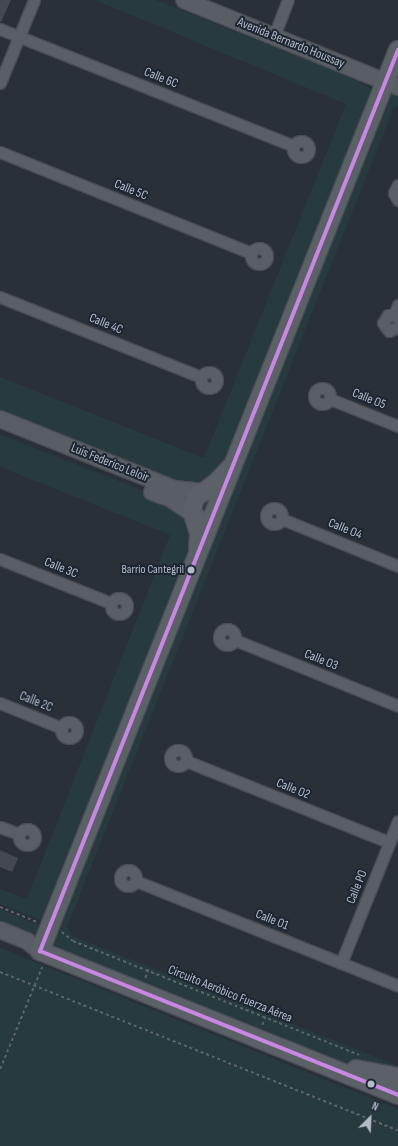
<!DOCTYPE html>
<meta charset="utf-8">
<style>
body{margin:0}
#map{position:relative;width:398px;height:1146px;overflow:hidden;background:#2a3038;font-family:"Sofia Sans Condensed",sans-serif}
div>[style]{position:absolute}
[style*='--x']{left:calc(var(--x)*1px);top:calc(var(--y)*1px);width:calc(var(--w)*1px);rotate:calc(var(--a)*1deg)}
.green>*{inset:0;background:#273a3e}
.building>*{inset:0;background:#444950}
.path>*{height:1.5px;margin-top:-0.75px;transform-origin:0;background:repeating-linear-gradient(90deg,#5d636a 0 3px,transparent 0 6px)}
.roads{filter:drop-shadow(1px 0 #484c53) drop-shadow(-1px 0 #484c53) drop-shadow(0 1px #484c53) drop-shadow(0 -1px #484c53)}
.street>*{height:11px;margin:-5.5px;padding:0 5.5px;transform-origin:5.5px;border-radius:5.5px;background:#5a5e66}
.street>.ring{margin:-5.5px;padding:0;box-sizing:content-box;background:none;border:11px solid #5a5e66;border-radius:50%}
.secondary>*{height:16px;margin:-8px;padding:0 8px;transform-origin:8px;border-radius:8px;background:#595d64}
.primary>*{height:18px;margin:-9px;padding:0 9px;transform-origin:9px;border-radius:9px;background:#5c6168}
.bus-1>*{height:4px;margin:-2px;padding:0 2px;transform-origin:2px;border-radius:2px;background:#c787e3}
.dots>*{width:11px;height:11px;translate:-50% -50%;box-sizing:border-box;border:2px solid #1d2633;border-radius:50%}
span{translate:-50% -50%;white-space:nowrap;text-align:center;line-height:1.15;-webkit-text-stroke:4px #1d2633;paint-order:stroke}
.bus-label{font-size:12px;color:#b4bcc9}
.right{translate:-100% -50%;text-align:right}
.street-label{font-size:13px;color:#b4bcc9}
.north{position:absolute;left:350px;top:1098px;width:40px;height:40px;-webkit-text-stroke:3px #1d2633;paint-order:stroke;rotate:24deg;font-size:11px;font-weight:700;line-height:16px;text-align:center;color:#b4bcc9}
.north::after{content:'';display:block;margin:auto;width:14px;height:18px;background:#b4bcc9;clip-path:polygon(50% 0,100% 100%,50% 72%,0 100%)}
</style>
<div id="map">
<div class="green">
<i style="clip-path:polygon(95px 0,156px 0,355px 79px,372px 90px,373px 95px,243px 418px,224px 463px,206px 483px,184px 486px,0 415px,0 377px,204px 458px,346px 104px)"></i>
<i style="clip-path:polygon(385px 82px,398px 87px,398px 106px,394px 107px,67px 927px,72px 936px,398px 1066px,398px 1095px,40px 951px,197px 558px,195px 516px,216px 483px)"></i>
<i style="clip-path:polygon(0 434px,164px 499px,182px 514px,189px 530px,189px 552px,46px 922px,0 904px,0 889px,27px 899px,170px 535px,0 467px)"></i>
<i style="clip-path:polygon(0 909px,44px 927px,37px 936px,32px 936px,0 924px)"></i>
<i style="clip-path:polygon(0 948px,398px 1109px,398px 1146px,0 1146px)"></i>
</div>
<div class="building">
<i style="clip-path:polygon(0 0,11px 0,1px 22px,0 22px)"></i>
<i style="clip-path:polygon(0 850px,18px 858px,12px 872px,0 867px)"></i>
</div>
<div class="path">
<i style="--x:0;--y:907;--w:40;--a:22"></i>
<i style="--x:62;--y:932;--w:14;--a:39"></i>
<i style="--x:73;--y:941;--w:308;--a:21.7"></i>
<i style="--x:0;--y:972;--w:428;--a:21.7"></i>
<i style="--x:145;--y:978;--w:9;--a:-69"></i>
<i style="--x:262;--y:1025;--w:8;--a:-67"></i>
<i style="--x:0;--y:1069;--w:110;--a:-67.6"></i>
</div>
<div class="roads">
<div class="street">
<i style="--x:0;--y:29;--w:316;--a:21.7"></i>
<i style="--x:274;--y:36;--w:39;--a:-69"></i>
<i style="--x:0;--y:83;--w:90;--a:-67.7"></i>
<i class="ring" style="left:293px;top:141px;width:5px;height:5px"></i>
<i style="--x:0;--y:152;--w:271;--a:21.9"></i>
<i style="--x:398;--y:185;--w:9;--a:117"></i>
<i style="--x:394;--y:193;--w:8;--a:60"></i>
<i class="ring" style="left:251px;top:248px;width:5px;height:5px"></i>
<i style="--x:0;--y:297;--w:216;--a:21.7"></i>
<i style="--x:394;--y:315;--w:11;--a:-68"></i>
<i style="--x:398;--y:318;--w:5;--a:-143"></i>
<i style="--x:394;--y:315;--w:6;--a:180"></i>
<i style="--x:388;--y:315;--w:9;--a:122"></i>
<i style="--x:383;--y:323;--w:10;--a:53"></i>
<i style="--x:389;--y:331;--w:10;--a:-24"></i>
<i class="ring" style="left:201px;top:372px;width:5px;height:5px"></i>
<i class="ring" style="left:314px;top:388px;width:5px;height:5px"></i>
<i style="--x:330;--y:399;--w:73;--a:21.7"></i>
<i class="ring" style="left:266px;top:508px;width:5px;height:5px"></i>
<i style="--x:282;--y:519;--w:125;--a:22.1"></i>
<i style="--x:0;--y:559;--w:119;--a:21.6"></i>
<i class="ring" style="left:111px;top:598px;width:5px;height:5px"></i>
<i class="ring" style="left:219px;top:629px;width:5px;height:5px"></i>
<i style="--x:235;--y:640;--w:176;--a:22"></i>
<i style="--x:0;--y:703;--w:67;--a:22"></i>
<i class="ring" style="left:61px;top:722px;width:5px;height:5px"></i>
<i class="ring" style="left:170px;top:750px;width:5px;height:5px"></i>
<i style="--x:186;--y:761;--w:219;--a:21.8"></i>
<i style="--x:0;--y:827;--w:20;--a:20"></i>
<i class="ring" style="left:19px;top:829px;width:5px;height:5px"></i>
<i class="ring" style="left:120px;top:870px;width:5px;height:5px"></i>
<i style="--x:136;--y:881;--w:282;--a:21.8"></i>
<i style="--x:341;--y:963;--w:153;--a:-68.1"></i>
</div>
<div class="secondary">
<i style="--x:184;--y:0;--w:231;--a:22.1"></i>
<i style="--x:0;--y:419;--w:188;--a:21.8"></i>
<i style="--x:175;--y:489;--w:36;--a:6"></i>
<i style="--x:152;--y:492;--w:20;--a:20"></i>
<i style="--x:171;--y:499;--w:36;--a:34"></i>
<i style="--x:0;--y:930;--w:29;--a:22"></i>
<i style="--x:27;--y:941;--w:16;--a:38"></i>
</div>
<div class="primary">
<i style="--x:398;--y:50;--w:970;--a:111.67"></i>
<i style="--x:40;--y:951;--w:386;--a:21.9"></i>
<i style="--x:198;--y:549;--w:16;--a:-86"></i>
<i style="--x:199;--y:533;--w:23;--a:-108"></i>
<i style="--x:192;--y:511;--w:13;--a:-77"></i>
<i style="--x:195;--y:498;--w:26;--a:-36"></i>
<i style="--x:216;--y:483;--w:22;--a:-47"></i>
<i style="--x:356;--y:1069;--w:43;--a:10.8"></i>
</div>
</div>
<div class="bus-1">
<i style="--x:398;--y:50;--w:970;--a:111.67"></i>
<i style="--x:40;--y:951;--w:386;--a:21.9"></i>
</div>
<div class="dots">
<i style="left:191px;top:570px;background:#b4bcc9"></i>
<i style="left:371px;top:1084px;background:#b4bcc9"></i>
</div>
<div class="bus-label">
<span class="right" style="left:184px;top:570px">Barrio Cantegril</span>
</div>
<div class="street-label">
<span style="left:291px;top:43px;rotate:22deg">Avenida Bernardo Houssay</span>
<span style="left:161px;top:78px;rotate:22deg">Calle 6C</span>
<span style="left:131px;top:190px;rotate:22deg">Calle 5C</span>
<span style="left:106px;top:324px;rotate:22deg">Calle 4C</span>
<span style="left:369px;top:399px;rotate:22deg">Calle O5</span>
<span style="left:110px;top:463px;rotate:22deg">Luis Federico Leloir</span>
<span style="left:345px;top:529px;rotate:22deg">Calle O4</span>
<span style="left:61px;top:568px;rotate:22deg">Calle 3C</span>
<span style="left:321px;top:660px;rotate:22deg">Calle O3</span>
<span style="left:36px;top:702px;rotate:22deg">Calle 2C</span>
<span style="left:293px;top:789px;rotate:22deg">Calle O2</span>
<span style="left:357px;top:887px;rotate:-68deg">Calle PO</span>
<span style="left:272px;top:920px;rotate:22deg">Calle O1</span>
<span style="left:230px;top:994px;rotate:22deg">Circuito Aeróbico Fuerza Aérea</span>
</div>
<div class="north">N</div>
</div>
